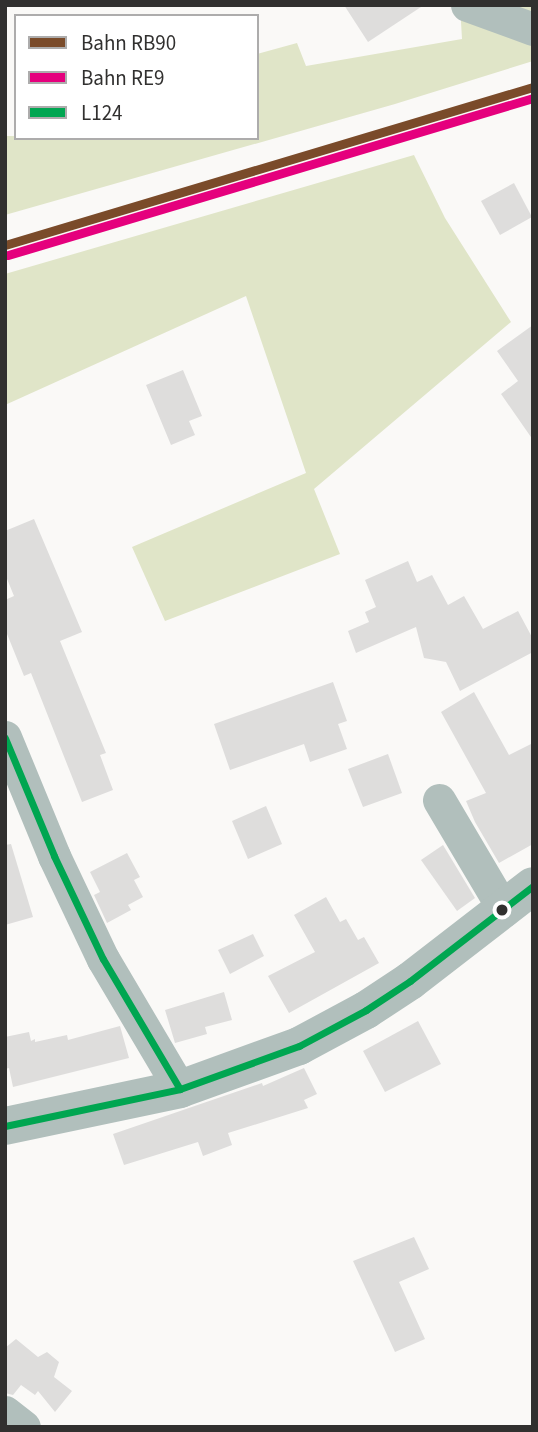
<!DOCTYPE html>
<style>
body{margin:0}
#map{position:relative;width:538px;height:1432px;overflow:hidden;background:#faf9f7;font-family:"Source Sans 3",sans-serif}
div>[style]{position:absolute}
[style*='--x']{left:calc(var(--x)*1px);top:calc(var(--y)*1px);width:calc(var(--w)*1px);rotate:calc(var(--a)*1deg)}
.green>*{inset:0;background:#e0e5c8}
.building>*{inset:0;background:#dedddc}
.minor>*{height:33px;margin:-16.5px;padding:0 16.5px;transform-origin:16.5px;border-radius:16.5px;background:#b1bfbc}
.tertiary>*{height:38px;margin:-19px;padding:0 19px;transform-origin:19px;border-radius:19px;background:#b1bfbc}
.bus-1>*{height:7px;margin:-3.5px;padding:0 3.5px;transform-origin:3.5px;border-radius:3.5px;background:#00a651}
.rail-1>*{height:9px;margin:-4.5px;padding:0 4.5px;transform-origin:4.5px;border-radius:4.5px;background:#7a4b2a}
.rail-2>*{height:9px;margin:-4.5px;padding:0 4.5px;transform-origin:4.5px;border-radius:4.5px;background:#e5007d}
.dots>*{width:19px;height:19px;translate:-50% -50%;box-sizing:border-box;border:4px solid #fff;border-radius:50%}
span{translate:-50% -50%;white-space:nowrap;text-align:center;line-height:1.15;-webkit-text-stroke:6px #fff;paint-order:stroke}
.frame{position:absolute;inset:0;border:7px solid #31302f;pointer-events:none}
.legend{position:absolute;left:14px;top:14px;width:245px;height:126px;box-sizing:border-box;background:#fff;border:2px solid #adacac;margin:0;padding:9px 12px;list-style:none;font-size:21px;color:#31302f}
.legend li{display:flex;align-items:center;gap:14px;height:35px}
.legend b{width:35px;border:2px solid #adacac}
</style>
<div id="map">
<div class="green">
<i style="clip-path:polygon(460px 5px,533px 5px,533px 61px,395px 104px,5px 215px,5px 136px,257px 138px,257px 54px,297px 43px,306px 66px,462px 39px)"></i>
<i style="clip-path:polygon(414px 155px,445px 218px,511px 322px,314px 489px,340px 554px,165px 621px,132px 547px,306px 473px,246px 296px,5px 405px,5px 274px)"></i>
</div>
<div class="building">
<i style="clip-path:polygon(344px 5px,424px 5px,368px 42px)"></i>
<i style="clip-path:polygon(514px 183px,532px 217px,500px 235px,481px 201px)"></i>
<i style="clip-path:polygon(533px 325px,533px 440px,501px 394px,518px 381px,497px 351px)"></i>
<i style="clip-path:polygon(183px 370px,202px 416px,189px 421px,195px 435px,171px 445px,146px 385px)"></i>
<i style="clip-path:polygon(34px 519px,82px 632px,60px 641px,106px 753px,100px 755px,113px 790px,82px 802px,31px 673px,24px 676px,5px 629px,5px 600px,14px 596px,5px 574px,5px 531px)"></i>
<i style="clip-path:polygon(408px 561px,417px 582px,432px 575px,448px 605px,464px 596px,483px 629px,518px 611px,533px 639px,533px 652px,460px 691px,446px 662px,424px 658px,416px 627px,356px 653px,348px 631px,369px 622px,365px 612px,376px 607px,365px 580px)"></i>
<i style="clip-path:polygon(333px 682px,347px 721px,338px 724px,347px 749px,310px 762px,304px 744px,230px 770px,214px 724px)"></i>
<i style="clip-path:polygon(474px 692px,509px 755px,533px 743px,533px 844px,499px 863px,475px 822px,466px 801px,486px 793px,441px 712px)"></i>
<i style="clip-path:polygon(388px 754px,402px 793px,363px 807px,348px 769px)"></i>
<i style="clip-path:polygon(266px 806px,282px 844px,248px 859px,232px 821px)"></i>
<i style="clip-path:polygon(11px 844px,33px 917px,5px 925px,5px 845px)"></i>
<i style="clip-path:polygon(443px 845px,475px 898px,457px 911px,421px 860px)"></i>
<i style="clip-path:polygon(127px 853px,140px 877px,134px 880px,143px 897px,128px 905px,131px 910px,107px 923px,94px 895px,100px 892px,90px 872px)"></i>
<i style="clip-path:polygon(326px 897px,340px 922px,346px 919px,358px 940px,364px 937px,379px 963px,289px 1013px,268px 976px,315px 952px,294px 915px)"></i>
<i style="clip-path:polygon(253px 934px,264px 956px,230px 974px,218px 950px)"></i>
<i style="clip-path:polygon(224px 992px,232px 1020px,205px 1027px,207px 1034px,175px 1043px,165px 1010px)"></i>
<i style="clip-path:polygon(418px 1021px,441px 1064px,385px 1092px,363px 1051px)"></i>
<i style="clip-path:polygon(120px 1026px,129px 1058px,13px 1087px,9px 1068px,5px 1069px,5px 1037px,29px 1032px,31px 1041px,35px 1039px,35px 1042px,67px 1035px,68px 1040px)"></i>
<i style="clip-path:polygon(304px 1068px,317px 1094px,304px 1100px,308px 1108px,228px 1133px,232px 1145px,203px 1156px,198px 1142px,124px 1165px,113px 1134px,262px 1083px,263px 1086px)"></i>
<i style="clip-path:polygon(414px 1237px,429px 1269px,399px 1282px,425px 1339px,395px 1352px,353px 1261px)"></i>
<i style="clip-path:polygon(16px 1339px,38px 1357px,47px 1352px,59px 1362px,54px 1377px,72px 1391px,55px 1412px,38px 1391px,35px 1395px,21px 1385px,13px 1395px,5px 1393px,5px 1348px)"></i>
</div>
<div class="minor">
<i style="--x:467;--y:5;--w:70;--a:20"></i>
<i style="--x:5;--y:737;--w:129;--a:67.6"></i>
<i style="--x:54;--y:856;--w:114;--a:64.6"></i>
<i style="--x:103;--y:959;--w:151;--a:59.4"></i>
<i style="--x:439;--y:800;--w:128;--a:59.4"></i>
<i style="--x:5;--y:1412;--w:24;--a:38"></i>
</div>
<div class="tertiary">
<i style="--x:5;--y:1126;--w:179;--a:-11.9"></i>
<i style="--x:180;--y:1089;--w:127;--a:-19.9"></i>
<i style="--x:299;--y:1046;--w:76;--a:-28.2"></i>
<i style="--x:366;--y:1010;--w:53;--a:-33.4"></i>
<i style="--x:410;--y:981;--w:155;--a:-37.7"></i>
</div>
<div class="bus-1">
<i style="--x:5;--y:738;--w:128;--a:67.4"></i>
<i style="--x:54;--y:856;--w:114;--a:64.6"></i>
<i style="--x:103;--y:959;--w:151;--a:59.4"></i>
<i style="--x:5;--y:1126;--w:179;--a:-11.9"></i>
<i style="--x:180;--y:1089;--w:127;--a:-19.9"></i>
<i style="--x:299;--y:1046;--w:76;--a:-28.2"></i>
<i style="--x:366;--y:1010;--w:53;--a:-33.4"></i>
<i style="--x:410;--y:981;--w:155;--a:-37.7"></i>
</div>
<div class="rail-1">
<i style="--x:5;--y:245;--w:551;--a:-16.66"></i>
</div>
<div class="rail-2">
<i style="--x:8;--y:255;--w:548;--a:-16.65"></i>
</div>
<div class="dots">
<i style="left:502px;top:910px;background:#31302f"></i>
</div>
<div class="frame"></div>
<ul class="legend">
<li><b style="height:9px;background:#7a4b2a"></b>Bahn RB90</li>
<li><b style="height:9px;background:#e5007d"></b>Bahn RE9</li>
<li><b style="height:9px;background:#00a651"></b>L124</li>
</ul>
</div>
